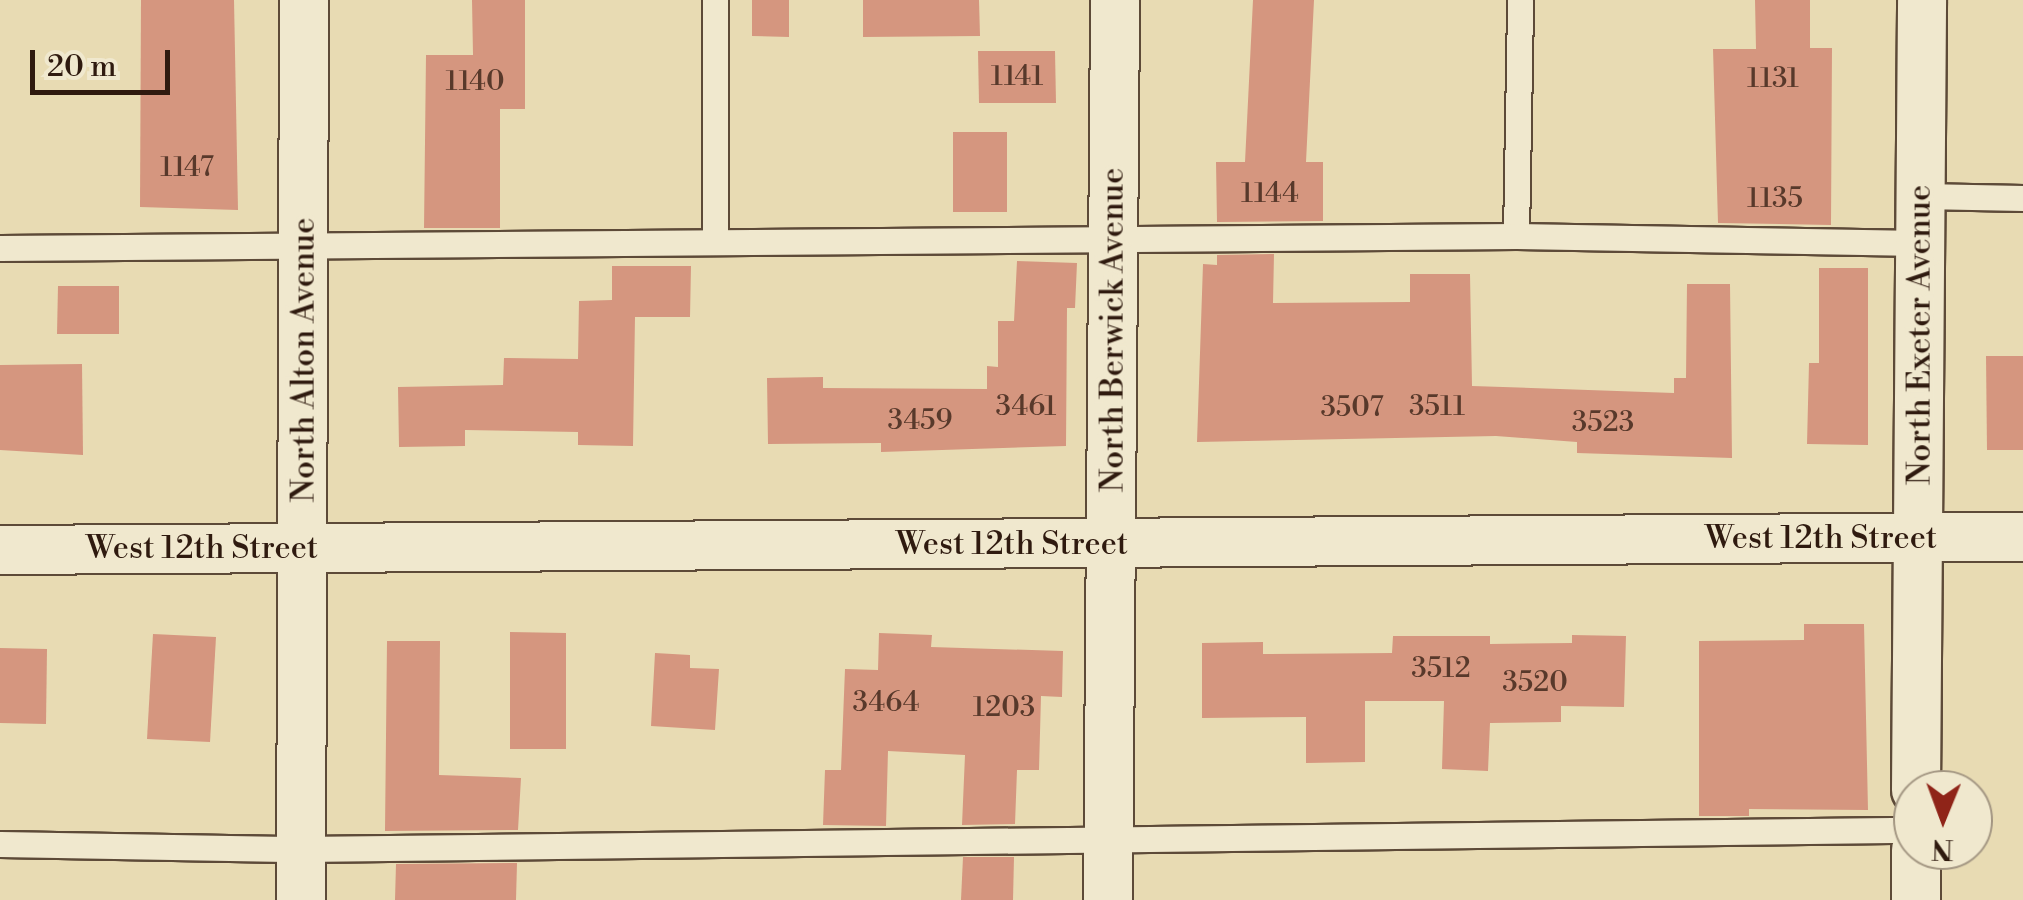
<!DOCTYPE html>
<style>
body{margin:0}
#map{position:relative;width:2023px;height:900px;overflow:hidden;background:#e8dbb3;font-family:"Libre Bodoni",serif}
div>[style]{position:absolute}
[style*='--x']{left:calc(var(--x)*1px);top:calc(var(--y)*1px);width:calc(var(--w)*1px);rotate:calc(var(--a)*1deg)}
.building>*{inset:0;background:#d5967f}
.roads{filter:drop-shadow(2px 0 #5d4a38) drop-shadow(-2px 0 #5d4a38) drop-shadow(0 2px #5d4a38) drop-shadow(0 -2px #5d4a38)}
.service>*{height:25px;margin:-12.5px;padding:0 12.5px;transform-origin:12.5px;border-radius:12.5px;background:#f0e8ce}
.minor>*{height:48px;margin:-24px;padding:0 24px;transform-origin:24px;border-radius:24px;background:#f0e8ce}
span{translate:-50% -50%;white-space:nowrap;text-align:center;line-height:1.15;-webkit-text-stroke:8px #f0e8ce;paint-order:stroke}
.number-label{font-size:28px;color:#58392b}
.number-label span{-webkit-text-stroke-width:0}
.street-label{font-size:32px;color:#2f1a0f}
.north{position:absolute;left:1893px;top:770px;width:100px;height:100px;box-sizing:border-box;background:#f0e8ce;border:2px solid #a39682;border-radius:50%;rotate:181deg;font-size:28px;font-weight:700;line-height:40px;text-align:center;color:#2f1a0f}
.north::after{content:'';display:block;margin:auto;width:35px;height:45px;background:#8f2418;clip-path:polygon(50% 0,100% 100%,50% 72%,0 100%)}
.scale{position:absolute;left:30px;top:50px;width:140px;height:45px;box-sizing:border-box;border:5px solid #2f1a0f;border-top:0;padding-left:12px;font-size:30px;line-height:35px;white-space:nowrap;color:#2f1a0f;-webkit-text-stroke:8px #f0e8ce;paint-order:stroke}
</style>
<div id="map">
<div class="building">
<i style="clip-path:polygon(141px 0,234px 0,238px 210px,140px 207px)"></i>
<i style="clip-path:polygon(472px 0,525px 0,525px 109px,500px 109px,500px 228px,424px 228px,426px 55px,473px 55px)"></i>
<i style="clip-path:polygon(752px 0,789px 0,789px 37px,752px 36px)"></i>
<i style="clip-path:polygon(863px 0,979px 0,980px 36px,863px 37px)"></i>
<i style="clip-path:polygon(1253px 0,1314px 0,1306px 162px,1323px 162px,1323px 221px,1217px 222px,1216px 162px,1245px 162px)"></i>
<i style="clip-path:polygon(1755px 0,1810px 0,1810px 48px,1832px 48px,1831px 225px,1718px 223px,1713px 49px,1756px 49px)"></i>
<i style="clip-path:polygon(978px 51px,1055px 51px,1056px 103px,979px 103px)"></i>
<i style="clip-path:polygon(953px 132px,1007px 132px,1007px 212px,953px 212px)"></i>
<i style="clip-path:polygon(1274px 254px,1273px 303px,1410px 302px,1410px 274px,1470px 274px,1472px 386px,1674px 393px,1674px 378px,1686px 378px,1687px 284px,1730px 284px,1732px 458px,1577px 453px,1577px 442px,1496px 436px,1197px 442px,1203px 264px,1217px 265px,1217px 255px)"></i>
<i style="clip-path:polygon(1017px 261px,1077px 263px,1075px 308px,1067px 308px,1066px 446px,881px 452px,881px 443px,768px 444px,767px 378px,823px 377px,823px 388px,987px 389px,987px 366px,998px 367px,998px 321px,1014px 321px)"></i>
<i style="clip-path:polygon(612px 266px,691px 266px,690px 317px,635px 317px,633px 446px,578px 445px,578px 432px,465px 430px,465px 446px,399px 447px,398px 387px,503px 385px,504px 358px,578px 359px,579px 301px,612px 300px)"></i>
<i style="clip-path:polygon(1819px 268px,1868px 268px,1868px 445px,1807px 444px,1809px 363px,1819px 363px)"></i>
<i style="clip-path:polygon(58px 286px,119px 286px,119px 334px,57px 334px)"></i>
<i style="clip-path:polygon(1986px 356px,2023px 356px,2023px 450px,1987px 450px)"></i>
<i style="clip-path:polygon(82px 364px,83px 455px,0 450px,0 365px)"></i>
<i style="clip-path:polygon(1804px 624px,1864px 624px,1868px 810px,1749px 809px,1749px 816px,1699px 816px,1699px 641px,1804px 640px)"></i>
<i style="clip-path:polygon(510px 632px,566px 633px,566px 749px,510px 749px)"></i>
<i style="clip-path:polygon(879px 633px,932px 635px,931px 647px,1063px 651px,1062px 697px,1041px 696px,1039px 770px,1017px 770px,1015px 824px,962px 825px,965px 755px,888px 751px,886px 826px,823px 825px,825px 770px,841px 770px,845px 669px,878px 670px)"></i>
<i style="clip-path:polygon(153px 634px,216px 637px,210px 742px,147px 739px)"></i>
<i style="clip-path:polygon(1572px 635px,1626px 636px,1624px 707px,1561px 706px,1561px 722px,1490px 723px,1488px 771px,1442px 769px,1444px 701px,1365px 701px,1365px 762px,1306px 763px,1306px 717px,1202px 718px,1202px 643px,1263px 642px,1263px 654px,1392px 653px,1393px 636px,1490px 636px,1490px 644px,1572px 643px)"></i>
<i style="clip-path:polygon(387px 641px,440px 641px,439px 775px,521px 778px,518px 830px,385px 831px)"></i>
<i style="clip-path:polygon(0 648px,47px 649px,46px 724px,0 723px)"></i>
<i style="clip-path:polygon(655px 653px,690px 655px,690px 668px,719px 669px,715px 730px,651px 726px)"></i>
<i style="clip-path:polygon(963px 857px,1014px 857px,1013px 900px,961px 900px)"></i>
<i style="clip-path:polygon(517px 863px,516px 900px,395px 900px,396px 864px)"></i>
</div>
<div class="roads">
<div class="service">
<i style="--x:1921;--y:196;--w:102;--a:1.1"></i>
<i style="--x:1516;--y:236;--w:236;--a:-89"></i>
<i style="--x:715;--y:242;--w:242;--a:-90"></i>
<i style="--x:0;--y:248;--w:1516;--a:-0.45"></i>
<i style="--x:1516;--y:236;--w:404;--a:1"></i>
<i style="--x:0;--y:844;--w:301;--a:1"></i>
<i style="--x:301;--y:849;--w:1612;--a:-0.68"></i>
</div>
<div class="minor">
<i style="--x:0;--y:550;--w:2023;--a:-0.37"></i>
<i style="--x:1916;--y:790;--w:790;--a:-89.56"></i>
<i style="--x:301;--y:900;--w:900;--a:-89.81"></i>
<i style="--x:1108;--y:900;--w:900;--a:-89.55"></i>
<i style="--x:1916;--y:900;--w:50;--a:-90"></i>
</div>
</div>
<div class="number-label">
<span style="left:1017px;top:77px">1141</span>
<span style="left:1773px;top:79px">1131</span>
<span style="left:475px;top:82px">1140</span>
<span style="left:187px;top:168px">1147</span>
<span style="left:1270px;top:194px">1144</span>
<span style="left:1775px;top:199px">1135</span>
<span style="left:1026px;top:407px">3461</span>
<span style="left:1437px;top:407px">3511</span>
<span style="left:1352px;top:408px">3507</span>
<span style="left:920px;top:421px">3459</span>
<span style="left:1603px;top:423px">3523</span>
<span style="left:1441px;top:669px">3512</span>
<span style="left:1535px;top:683px">3520</span>
<span style="left:886px;top:703px">3464</span>
<span style="left:1004px;top:708px">1203</span>
</div>
<div class="street-label">
<span style="left:1113px;top:330px;rotate:-90deg">North Berwick Avenue</span>
<span style="left:1920px;top:335px;rotate:-90deg">North Exeter Avenue</span>
<span style="left:304px;top:360px;rotate:-90deg">North Alton Avenue</span>
<span style="left:1821px;top:538px">West 12th Street</span>
<span style="left:1012px;top:544px">West 12th Street</span>
<span style="left:202px;top:548px">West 12th Street</span>
</div>
<div class="north">N</div>
<div class="scale">20 m</div>
</div>
